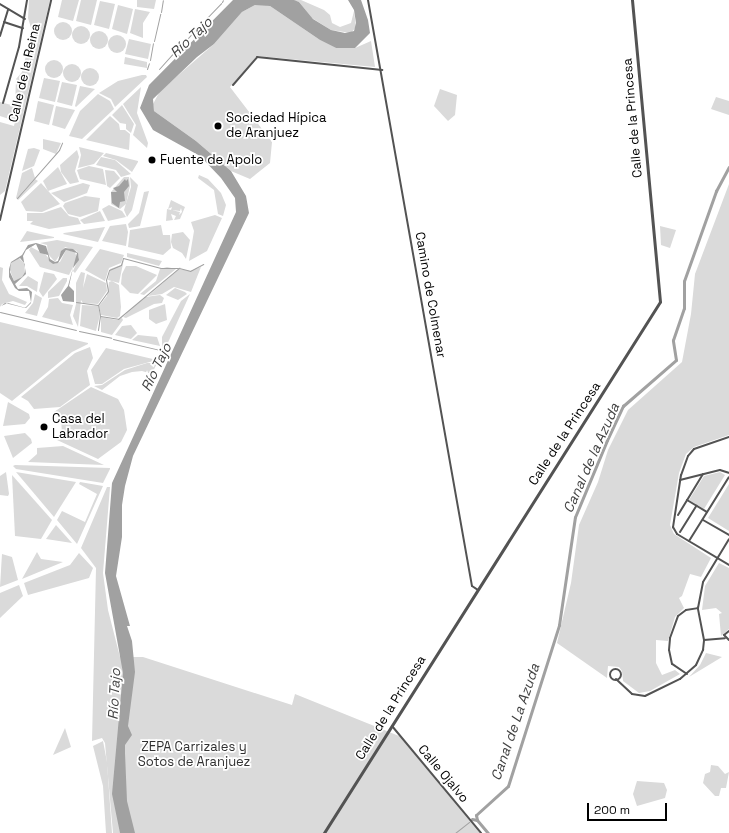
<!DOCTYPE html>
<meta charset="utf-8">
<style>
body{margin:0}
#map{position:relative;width:729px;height:833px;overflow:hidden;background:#fff;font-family:"Space Grotesk",sans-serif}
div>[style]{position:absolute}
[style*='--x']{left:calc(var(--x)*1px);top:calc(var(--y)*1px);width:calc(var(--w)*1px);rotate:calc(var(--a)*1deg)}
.green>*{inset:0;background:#dadada}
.round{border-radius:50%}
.water>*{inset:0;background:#a1a1a1}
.stream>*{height:1px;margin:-0.5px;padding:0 0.5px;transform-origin:0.5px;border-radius:0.5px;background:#a1a1a1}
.canal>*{height:3px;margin:-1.5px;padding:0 1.5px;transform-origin:1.5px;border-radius:1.5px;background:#a1a1a1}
.minor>*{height:2px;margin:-1px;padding:0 1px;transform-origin:1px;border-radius:1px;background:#535353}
.minor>.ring{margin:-1px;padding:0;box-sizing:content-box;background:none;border:2px solid #535353;border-radius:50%}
.tertiary>*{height:2.5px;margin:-1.25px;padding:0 1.25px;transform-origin:1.25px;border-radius:1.25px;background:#535353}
.dots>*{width:11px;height:11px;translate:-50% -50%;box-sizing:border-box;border:2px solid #fff;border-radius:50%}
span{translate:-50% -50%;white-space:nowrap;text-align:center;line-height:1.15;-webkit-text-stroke:3.5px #fff;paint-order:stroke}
.street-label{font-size:13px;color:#000}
.poi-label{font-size:13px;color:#000}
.left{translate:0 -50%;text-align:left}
.park-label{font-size:13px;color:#313131}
.water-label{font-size:14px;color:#424242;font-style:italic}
.scale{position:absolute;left:587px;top:803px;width:80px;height:18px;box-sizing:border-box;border:2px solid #000;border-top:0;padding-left:5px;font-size:12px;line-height:14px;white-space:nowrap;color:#000;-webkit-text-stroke:3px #fff;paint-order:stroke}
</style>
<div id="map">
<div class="green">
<i style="clip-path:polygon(29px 0,50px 0,5px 191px,0 195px,0 122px,14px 126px,15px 121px,0 116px,0 102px,15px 106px,16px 79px,22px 72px,32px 31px,28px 18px)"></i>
<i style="clip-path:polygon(62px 0,79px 0,73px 21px,58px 17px)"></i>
<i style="clip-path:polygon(81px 0,97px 0,91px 25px,76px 21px)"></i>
<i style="clip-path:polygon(137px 0,156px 0,154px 9px,137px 7px)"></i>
<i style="clip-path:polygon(292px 0,301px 0,324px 10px,330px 15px,332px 23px,340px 27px,351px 23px,354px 11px,356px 27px,351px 33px,331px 30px,312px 18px,299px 2px)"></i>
<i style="clip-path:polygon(100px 1px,115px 4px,109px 29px,94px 25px)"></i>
<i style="clip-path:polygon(262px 4px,270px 6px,320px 40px,336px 48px,355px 48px,371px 41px,375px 67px,257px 56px,230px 87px,272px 142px,270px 163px,250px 179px,231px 171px,196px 141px,154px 111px,153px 104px,160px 91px,214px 44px,242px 12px,255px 5px)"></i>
<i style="clip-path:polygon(118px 5px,133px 9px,127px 34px,112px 29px)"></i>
<i style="clip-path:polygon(135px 9px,150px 12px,143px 23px,143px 38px,130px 33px)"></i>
<i class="round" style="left:54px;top:22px;width:18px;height:18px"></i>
<i class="round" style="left:72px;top:26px;width:18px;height:18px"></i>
<i class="round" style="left:90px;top:31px;width:18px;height:18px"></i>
<i class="round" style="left:108px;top:35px;width:18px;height:18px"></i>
<i style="clip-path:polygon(129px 39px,151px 44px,148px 59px,125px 54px)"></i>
<i style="clip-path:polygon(125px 57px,147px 62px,147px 68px,124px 64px)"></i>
<i class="round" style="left:45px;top:60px;width:18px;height:18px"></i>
<i class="round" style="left:63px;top:64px;width:18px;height:18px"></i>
<i class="round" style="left:81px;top:68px;width:18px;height:18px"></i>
<i style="clip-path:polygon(142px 75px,146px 75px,147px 77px,115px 107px,111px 99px,99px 93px,118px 81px)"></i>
<i style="clip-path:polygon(44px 78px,60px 81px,55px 102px,39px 98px)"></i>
<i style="clip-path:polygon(62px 82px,77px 85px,72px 106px,57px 102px)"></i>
<i style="clip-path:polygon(80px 86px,95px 89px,76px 107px,75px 106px)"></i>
<i style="clip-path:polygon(141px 87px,137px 113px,148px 143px,147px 148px,133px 135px,136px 125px,123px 104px)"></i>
<i style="clip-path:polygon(440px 89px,457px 95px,455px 115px,448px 121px,434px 106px)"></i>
<i style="clip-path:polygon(98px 94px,110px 101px,114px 109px,82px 139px,69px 136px,80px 111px)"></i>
<i style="clip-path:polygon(716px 97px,729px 101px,729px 115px,711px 109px)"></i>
<i style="clip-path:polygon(38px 101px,54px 105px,49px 125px,34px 121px)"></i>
<i style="clip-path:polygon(122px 105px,134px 124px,131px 133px,126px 129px,126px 124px,120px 123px,112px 115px)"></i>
<i style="clip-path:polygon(56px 106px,75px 110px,65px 129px,52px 125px)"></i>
<i style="clip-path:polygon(110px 116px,119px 124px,120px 130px,125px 130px,130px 134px,129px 150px,86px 140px)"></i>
<i style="clip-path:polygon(43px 139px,61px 143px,56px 154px,43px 149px)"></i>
<i style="clip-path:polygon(79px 147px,104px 153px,94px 164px,78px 168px,81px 155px)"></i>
<i style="clip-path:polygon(34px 148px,40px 150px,34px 166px,22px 171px,28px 149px)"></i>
<i style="clip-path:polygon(77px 150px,79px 157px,75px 171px,79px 182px,70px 184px,61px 172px,60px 165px)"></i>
<i style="clip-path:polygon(106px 153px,138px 161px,138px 162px,132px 172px,116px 160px,103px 156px)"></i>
<i style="clip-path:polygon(101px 157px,115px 160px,131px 174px,121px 177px,116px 170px,96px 165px)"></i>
<i style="clip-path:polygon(89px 166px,103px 169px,106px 185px,80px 179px,77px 170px)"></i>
<i style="clip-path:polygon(58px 167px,67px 184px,48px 191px,43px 181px)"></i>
<i style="clip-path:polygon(32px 168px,35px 178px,17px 198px,35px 179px,38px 181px,18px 200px,16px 198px,22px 173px)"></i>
<i style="clip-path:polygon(105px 170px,114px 171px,120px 178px,110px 188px,107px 186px)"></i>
<i style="clip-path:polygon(199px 175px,208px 179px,221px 193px,226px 205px,223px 216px,218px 214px,214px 190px,198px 178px)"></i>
<i style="clip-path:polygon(124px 177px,129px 177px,130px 186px,126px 204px,120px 209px,111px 204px,111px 192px)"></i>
<i style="clip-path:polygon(130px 177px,138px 185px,132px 210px,127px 217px,124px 210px,131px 187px)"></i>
<i style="clip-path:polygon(41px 183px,60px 204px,42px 212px,26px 211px,21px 202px)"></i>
<i style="clip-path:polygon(83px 183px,90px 185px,87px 193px,64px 202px,51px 193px)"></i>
<i style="clip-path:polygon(729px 184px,729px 435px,694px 447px,686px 454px,679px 473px,670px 525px,674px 534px,711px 558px,701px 577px,690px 574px,682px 596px,679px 598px,684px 608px,675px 617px,668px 641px,656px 640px,656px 663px,662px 675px,675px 670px,680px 674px,650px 691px,639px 693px,623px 681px,622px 671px,619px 667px,608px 666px,607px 678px,557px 643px,571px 583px,579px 525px,598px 482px,608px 450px,628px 410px,682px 362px,691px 314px,695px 274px)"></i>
<i style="clip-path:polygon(149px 191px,140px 226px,129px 228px,128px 224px,139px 213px,144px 192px)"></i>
<i style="clip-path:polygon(85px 196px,100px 198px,98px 211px,80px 217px,68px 214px,63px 206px,65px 203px)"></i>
<i style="clip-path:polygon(171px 200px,185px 207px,180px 219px,174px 220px,176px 216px,171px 214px,173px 220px,166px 221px,167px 209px,180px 212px,179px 215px,182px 212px,181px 208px,180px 211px,171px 210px,172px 207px,168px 209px)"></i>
<i style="clip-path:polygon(109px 205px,122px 211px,126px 217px,108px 221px,102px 209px)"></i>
<i style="clip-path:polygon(61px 207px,69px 216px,78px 218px,81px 224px,49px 229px,30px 224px,33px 221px,27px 221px,27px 213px,43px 213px)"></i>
<i style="clip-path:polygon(100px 211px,105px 221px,84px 224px,80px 220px)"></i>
<i style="clip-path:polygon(215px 215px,222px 218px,207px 251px,189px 261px,194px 231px,191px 222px)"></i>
<i style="clip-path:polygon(126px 224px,128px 232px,126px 246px,102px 241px,110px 226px)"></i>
<i style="clip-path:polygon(161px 225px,163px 235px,170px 235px,171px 248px,163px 255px,128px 247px,130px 230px)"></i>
<i style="clip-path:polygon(660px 226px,676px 230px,670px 248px,661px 245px)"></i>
<i style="clip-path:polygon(105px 227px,98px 242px,63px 234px,64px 233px)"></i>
<i style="clip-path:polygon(27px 231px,54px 237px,54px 238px,20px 242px)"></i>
<i style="clip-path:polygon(183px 232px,190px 240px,186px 259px,182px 253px,173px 248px,171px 242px,172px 234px)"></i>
<i style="clip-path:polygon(57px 240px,93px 247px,75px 273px,73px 271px,79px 258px,77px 251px,65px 247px,55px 262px,48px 254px,47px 245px,40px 243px)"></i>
<i style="clip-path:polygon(31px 247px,46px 255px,53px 264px,60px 262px,66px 250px,75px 252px,77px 259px,69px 275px,40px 267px,29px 250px)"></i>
<i style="clip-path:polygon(100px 249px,124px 255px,121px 263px,109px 268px,105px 281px,85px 270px)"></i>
<i style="clip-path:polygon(127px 254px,127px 253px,162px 261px,159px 266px,127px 257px)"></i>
<i style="clip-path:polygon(19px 258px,24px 263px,25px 272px,22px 277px,14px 281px,10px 270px,11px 263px)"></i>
<i style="clip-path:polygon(124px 259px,119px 283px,108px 280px,110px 269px,121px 265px)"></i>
<i style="clip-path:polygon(126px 266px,136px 266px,157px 275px,138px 294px,130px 293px,121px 284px,122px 274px)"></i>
<i style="clip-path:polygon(0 267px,3px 268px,2px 280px,9px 294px,27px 302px,25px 305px,13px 301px,2px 304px,0 307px)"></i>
<i style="clip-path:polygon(167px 267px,176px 269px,144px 295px,140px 294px,156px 281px,160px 269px)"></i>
<i style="clip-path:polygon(201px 267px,191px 292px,174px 287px,162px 294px,148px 296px,179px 269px,190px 271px)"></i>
<i style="clip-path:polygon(44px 272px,54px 274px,57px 279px,43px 297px,39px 291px)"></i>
<i style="clip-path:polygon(81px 272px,85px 273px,83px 288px,87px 274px,106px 283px,107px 291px,98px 304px,83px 303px,81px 300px,78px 327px,73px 316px,76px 304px,76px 283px)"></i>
<i style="clip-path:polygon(28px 276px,38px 282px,37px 292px,27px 286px,19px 286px)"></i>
<i style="clip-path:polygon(63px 278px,67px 278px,67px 281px,59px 296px,48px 298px,48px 292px)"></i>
<i style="clip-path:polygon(112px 281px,119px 285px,121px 307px,120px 316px,117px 318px,101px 315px,99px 306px,107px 296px,109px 282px)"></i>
<i style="clip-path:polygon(175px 288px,185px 292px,187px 294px,178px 300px,166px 295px)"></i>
<i style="clip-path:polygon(35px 294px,42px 298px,37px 316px,25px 313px,33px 303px)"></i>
<i style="clip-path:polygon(190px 294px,166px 347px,162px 347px,162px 337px,181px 301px)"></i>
<i style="clip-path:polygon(160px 295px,164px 298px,162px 303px,154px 304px,126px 318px,123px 317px,145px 297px)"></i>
<i style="clip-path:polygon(58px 298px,62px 303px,73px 305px,70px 315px,73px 325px,42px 317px,48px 307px,49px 299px)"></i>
<i style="clip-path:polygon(165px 304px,167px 320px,156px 324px,149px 319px,149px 310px)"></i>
<i style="clip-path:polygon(82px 305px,98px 306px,100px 315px,96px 331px,80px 326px)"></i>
<i style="clip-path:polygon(101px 317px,117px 320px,122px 318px,123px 320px,112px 335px,101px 332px)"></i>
<i style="clip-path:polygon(0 322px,88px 343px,88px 344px,72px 352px,12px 401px,0 393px)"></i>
<i style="clip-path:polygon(131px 325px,137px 333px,131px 339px,115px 335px,122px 326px)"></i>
<i style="clip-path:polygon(138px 335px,157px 337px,160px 346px,132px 340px)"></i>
<i style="clip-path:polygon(90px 347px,93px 358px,87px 371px,90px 385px,60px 407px,34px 409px,28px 401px,21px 397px,75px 353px)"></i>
<i style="clip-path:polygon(106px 348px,157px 360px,124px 369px,102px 384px,95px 384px,91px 370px)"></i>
<i style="clip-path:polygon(147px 363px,157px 363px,152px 374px,142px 371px,132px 372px,120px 376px,102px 390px,94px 386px,102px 385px,125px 370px)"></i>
<i style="clip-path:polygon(91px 387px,118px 399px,124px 410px,127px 430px,121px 442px,98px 459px,57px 440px,62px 436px,61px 415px,54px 412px)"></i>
<i style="clip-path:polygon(8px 402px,29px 414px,30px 418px,25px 424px,3px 426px)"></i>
<i style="clip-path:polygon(25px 433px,31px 439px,32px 443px,13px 458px,4px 436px)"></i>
<i style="clip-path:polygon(63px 446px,104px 465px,28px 462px,37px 454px,37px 448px)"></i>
<i style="clip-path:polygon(15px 465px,110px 468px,110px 469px,103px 483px,16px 469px,13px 466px)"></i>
<i style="clip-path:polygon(6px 472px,9px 494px,8px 496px,0 495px,0 476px)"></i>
<i style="clip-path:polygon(16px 472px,76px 482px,54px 517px)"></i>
<i style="clip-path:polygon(720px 472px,725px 475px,704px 509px,689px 500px,704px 476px)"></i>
<i style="clip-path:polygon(12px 475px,52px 520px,41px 539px,15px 536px)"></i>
<i style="clip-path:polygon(80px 482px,103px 486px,77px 544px,57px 520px,62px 511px,85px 522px,97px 494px,79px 484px)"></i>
<i style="clip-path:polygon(729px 484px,729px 531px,708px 518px)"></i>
<i style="clip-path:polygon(107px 487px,110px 487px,103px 573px,108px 610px,120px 657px,143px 657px,292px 705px,295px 694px,399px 736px,482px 833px,113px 833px,105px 743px,102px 738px,92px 741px,96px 568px,81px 548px)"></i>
<i style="clip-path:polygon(56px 525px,72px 543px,46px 539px)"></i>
<i style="clip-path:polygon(37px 552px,41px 559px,63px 562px,22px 579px)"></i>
<i style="clip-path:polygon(79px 553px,93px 568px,89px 578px,28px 595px,24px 583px,70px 565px)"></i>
<i style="clip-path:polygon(2px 554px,12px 557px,18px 580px,0 587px)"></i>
<i style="clip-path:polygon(719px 563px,729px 568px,729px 629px,721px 636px,719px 614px,722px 613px,716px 608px,702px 610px,705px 586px)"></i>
<i style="clip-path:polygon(19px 585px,23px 596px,0 618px,0 593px)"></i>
<i style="clip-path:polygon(706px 653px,722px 657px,689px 677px,700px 665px)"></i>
<i style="clip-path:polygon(65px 728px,71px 747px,53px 755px)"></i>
<i style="clip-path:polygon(103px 741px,107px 762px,112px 833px,106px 833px,103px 786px,93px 746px)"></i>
<i style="clip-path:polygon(711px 765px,718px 766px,725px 774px,729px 772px,726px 788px,721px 788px,719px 796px,715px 796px,703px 783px,705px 774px,710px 772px)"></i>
<i style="clip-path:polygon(637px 781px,664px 783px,667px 790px,665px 798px,637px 806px,633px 794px)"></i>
</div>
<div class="water">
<i style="clip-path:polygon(233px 0,294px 0,299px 2px,313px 19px,331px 30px,345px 33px,354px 31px,356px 23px,354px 10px,348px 0,361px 0,368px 20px,370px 33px,355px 48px,336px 48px,320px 40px,270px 6px,255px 5px,242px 12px,214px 44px,197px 57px,153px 99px,154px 111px,196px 141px,231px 171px,246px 196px,249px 213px,133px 456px,125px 486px,122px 505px,122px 537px,116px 576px,130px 626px,127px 626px,132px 641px,135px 672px,128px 726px,132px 735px,125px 745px,125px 753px,127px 801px,135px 833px,120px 833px,112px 794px,123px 673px,105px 573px,112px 483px,236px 212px,235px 198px,221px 178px,200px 156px,153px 130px,140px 108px,149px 85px)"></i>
<i style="clip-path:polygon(125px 179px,126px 181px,128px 179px,129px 186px,124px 192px,125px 201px,120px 202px,119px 208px,112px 203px,111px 192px,117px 192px,113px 188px,119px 186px)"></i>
<i style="clip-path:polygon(evenodd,36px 243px,46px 246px,50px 259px,55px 262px,58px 261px,61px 251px,65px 248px,73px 249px,78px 253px,79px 260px,73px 268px,69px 286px,74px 291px,74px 302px,63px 301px,61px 295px,68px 286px,77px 253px,66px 250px,58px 263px,53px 264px,49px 261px,48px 255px,40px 253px,36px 244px,26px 250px,23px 256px,26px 274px,15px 284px,18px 289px,27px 288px,32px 292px,31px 303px,26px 308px,8px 303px,1px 306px,5px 303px,25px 308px,31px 302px,29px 291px,19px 291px,15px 288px,9px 277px,9px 269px,11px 262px,22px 255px,28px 245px,36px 243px,20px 258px,25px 264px,25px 272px,22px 277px,14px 281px,10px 272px,11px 263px,20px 258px)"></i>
</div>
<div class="stream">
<i style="--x:222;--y:2;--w:2;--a:-63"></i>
<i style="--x:161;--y:12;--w:12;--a:-81"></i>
<i style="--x:201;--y:24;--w:29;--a:-46"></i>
<i style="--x:154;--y:41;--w:28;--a:-77"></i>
<i style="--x:179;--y:48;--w:30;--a:-48"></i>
<i style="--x:150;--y:60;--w:17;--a:-80"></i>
<i style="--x:147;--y:69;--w:6;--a:-72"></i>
<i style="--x:159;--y:69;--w:28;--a:-48"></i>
<i style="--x:17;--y:198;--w:64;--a:-48.8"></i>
<i style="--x:59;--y:150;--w:8;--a:-67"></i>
<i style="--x:76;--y:302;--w:22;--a:8"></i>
<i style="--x:0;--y:312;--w:78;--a:13.3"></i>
<i style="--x:100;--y:315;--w:10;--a:-101"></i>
<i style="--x:98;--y:305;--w:17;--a:-54"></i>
<i style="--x:108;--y:291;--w:11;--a:-100"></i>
<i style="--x:106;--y:280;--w:10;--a:-73"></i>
<i style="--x:109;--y:270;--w:13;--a:-23"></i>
<i style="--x:121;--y:265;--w:7;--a:-74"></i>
<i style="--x:123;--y:258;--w:39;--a:15"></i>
<i style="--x:161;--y:268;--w:17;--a:0"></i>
<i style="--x:98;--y:330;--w:14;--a:-82"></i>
<i style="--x:100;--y:316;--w:18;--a:9"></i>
<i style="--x:118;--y:319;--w:80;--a:-39.9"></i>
<i style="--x:179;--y:268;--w:11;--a:15"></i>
<i style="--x:190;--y:271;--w:15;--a:-28"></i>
<i style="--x:79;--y:331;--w:33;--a:12"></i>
<i style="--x:113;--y:339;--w:52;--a:13.2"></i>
<i style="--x:455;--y:833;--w:18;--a:-38"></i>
</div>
<div class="canal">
<i style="--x:472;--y:819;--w:5;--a:11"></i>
<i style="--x:477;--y:820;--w:17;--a:50"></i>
<i style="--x:477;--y:820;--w:5;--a:-101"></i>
<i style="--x:476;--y:815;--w:43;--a:-42.2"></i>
<i style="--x:508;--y:786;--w:169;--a:-72.4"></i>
<i style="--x:559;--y:625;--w:109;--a:-81.6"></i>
<i style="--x:575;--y:517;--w:83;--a:-67.4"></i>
<i style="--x:607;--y:440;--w:38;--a:-65"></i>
<i style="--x:623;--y:406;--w:70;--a:-41"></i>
<i style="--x:676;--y:360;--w:20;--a:-99"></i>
<i style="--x:673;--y:340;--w:34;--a:-71"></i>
<i style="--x:684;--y:308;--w:27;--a:-90"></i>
<i style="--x:684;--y:281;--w:96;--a:-70.4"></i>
<i style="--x:716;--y:191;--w:27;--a:-62"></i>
</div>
<div class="minor">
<i style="--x:368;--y:0;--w:595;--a:79.94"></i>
<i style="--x:472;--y:586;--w:7;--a:34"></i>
<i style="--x:0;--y:4;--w:29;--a:31"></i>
<i style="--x:4;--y:22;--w:20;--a:18"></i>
<i style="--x:0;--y:36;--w:28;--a:-73"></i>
<i style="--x:233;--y:85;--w:37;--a:-49"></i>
<i style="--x:257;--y:57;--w:126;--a:5.9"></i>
<i style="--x:3;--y:103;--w:58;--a:-74.1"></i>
<i style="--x:19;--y:47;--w:48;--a:-80.3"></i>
<i style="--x:0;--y:220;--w:226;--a:-76.9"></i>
<i style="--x:729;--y:437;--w:37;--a:161"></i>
<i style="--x:694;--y:449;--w:9;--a:131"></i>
<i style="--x:688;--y:456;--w:20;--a:110"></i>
<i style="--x:681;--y:475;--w:53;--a:98.7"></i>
<i style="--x:673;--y:527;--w:8;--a:60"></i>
<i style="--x:677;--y:534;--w:61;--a:30.8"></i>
<i style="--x:680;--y:480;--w:41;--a:-14"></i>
<i style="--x:720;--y:470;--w:9;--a:18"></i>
<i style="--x:687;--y:500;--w:23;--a:31"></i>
<i style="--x:678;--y:515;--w:48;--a:-58.6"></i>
<i style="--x:703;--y:520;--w:30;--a:30"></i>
<i style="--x:680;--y:532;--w:31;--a:-58"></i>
<i style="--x:689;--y:541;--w:75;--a:-58"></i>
<i style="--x:729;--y:631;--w:6;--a:141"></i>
<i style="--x:724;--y:635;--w:7;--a:45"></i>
<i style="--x:704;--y:640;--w:21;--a:-5"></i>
<i class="ring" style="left:609.5px;top:668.5px;width:9px;height:9px"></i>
<i style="--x:687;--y:674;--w:18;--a:-146"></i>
<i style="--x:672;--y:664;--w:14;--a:-102"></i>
<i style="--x:669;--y:650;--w:12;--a:-85"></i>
<i style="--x:670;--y:638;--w:23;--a:-70"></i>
<i style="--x:678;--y:616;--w:10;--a:-37"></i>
<i style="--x:686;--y:610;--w:12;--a:-9"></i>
<i style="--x:616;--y:679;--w:22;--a:43"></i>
<i style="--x:632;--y:694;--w:13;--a:9"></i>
<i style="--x:645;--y:696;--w:39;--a:-26"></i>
<i style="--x:680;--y:679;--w:21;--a:-41"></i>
<i style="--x:696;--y:665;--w:17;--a:-65"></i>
<i style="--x:703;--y:650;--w:10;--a:-84"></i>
<i style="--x:704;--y:640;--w:33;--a:-101"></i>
<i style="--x:698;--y:608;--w:26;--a:-79"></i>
<i style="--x:703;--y:582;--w:50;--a:-58.8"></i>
<i style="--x:392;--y:726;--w:139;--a:50.2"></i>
</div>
<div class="tertiary">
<i style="--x:324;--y:833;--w:628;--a:-57.68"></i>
<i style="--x:660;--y:302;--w:303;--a:-95.3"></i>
</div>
<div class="dots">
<i style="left:218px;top:126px;background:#000"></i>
<i style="left:152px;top:160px;background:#000"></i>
<i style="left:44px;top:427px;background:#000"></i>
</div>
<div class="street-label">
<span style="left:25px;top:73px;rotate:-77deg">Calle de la Reina</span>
<span style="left:633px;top:118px;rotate:-95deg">Calle de la Princesa</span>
<span style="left:430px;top:295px;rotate:80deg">Camino de Colmenar</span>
<span style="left:565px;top:434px;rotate:-57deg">Calle de la Princesa</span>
<span style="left:391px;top:708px;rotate:-58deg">Calle de la Princesa</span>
<span style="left:443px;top:774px;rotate:50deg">Calle Ojalvo</span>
</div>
<div class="poi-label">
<span class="left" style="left:226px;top:126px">Sociedad Hípica<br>de Aranjuez</span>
<span class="left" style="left:160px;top:160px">Fuente de Apolo</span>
<span class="left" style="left:52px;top:427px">Casa del<br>Labrador</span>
</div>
<div class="park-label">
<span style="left:194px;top:755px">ZEPA Carrizales y<br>Sotos de Aranjuez</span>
</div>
<div class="water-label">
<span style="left:191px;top:37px;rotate:-43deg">Río Tajo</span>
<span style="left:156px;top:367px;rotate:-64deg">Río Tajo</span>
<span style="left:591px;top:458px;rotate:-66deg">Canal de la Azuda</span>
<span style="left:114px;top:694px;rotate:-87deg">Río Tajo</span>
<span style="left:515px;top:722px;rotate:-71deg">Canal de La Azuda</span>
</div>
<div class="scale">200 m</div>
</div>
